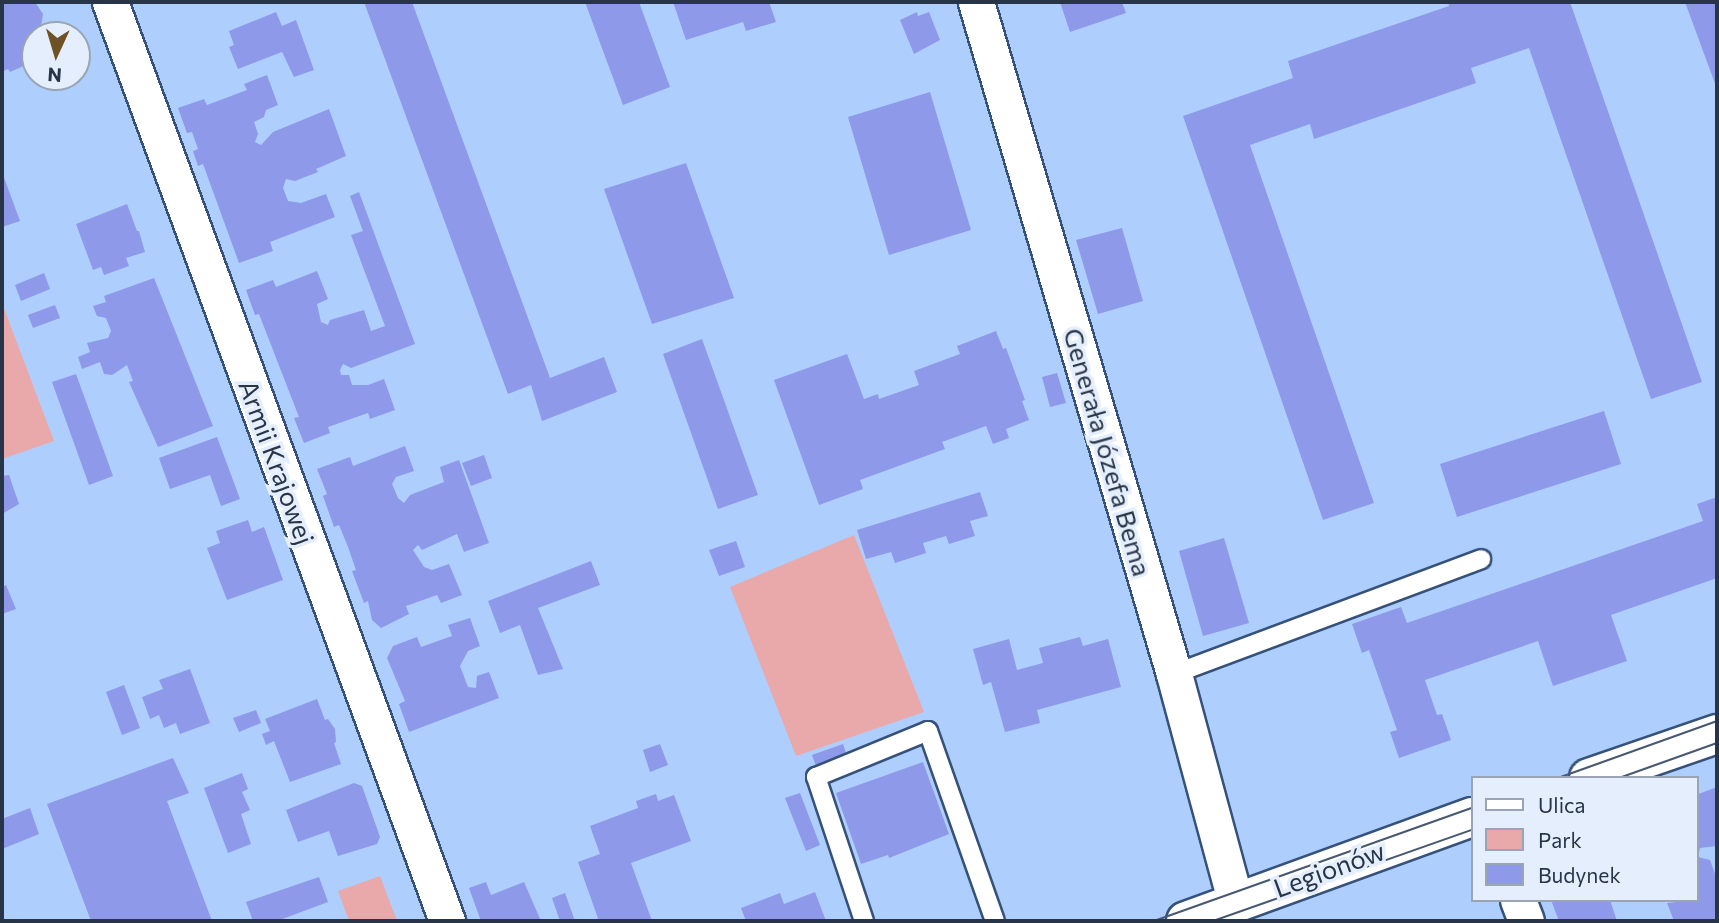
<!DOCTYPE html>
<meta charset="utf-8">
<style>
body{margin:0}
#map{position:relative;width:1719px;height:923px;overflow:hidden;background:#aecefd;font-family:Commissioner,sans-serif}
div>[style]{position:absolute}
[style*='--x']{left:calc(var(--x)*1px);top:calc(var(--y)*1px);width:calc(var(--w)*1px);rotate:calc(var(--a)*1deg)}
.green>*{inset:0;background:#e9a9aa}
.building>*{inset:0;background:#8e99ea}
.roads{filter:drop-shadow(2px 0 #36527a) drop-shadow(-2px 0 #36527a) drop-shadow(0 2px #36527a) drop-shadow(0 -2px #36527a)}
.service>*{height:18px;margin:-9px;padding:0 9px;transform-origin:9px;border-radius:9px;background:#fff}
.minor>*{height:35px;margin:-17.5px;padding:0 17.5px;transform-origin:17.5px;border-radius:17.5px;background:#fff}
.tertiary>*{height:38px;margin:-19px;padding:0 19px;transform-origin:19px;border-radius:19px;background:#fff}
.tram>*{height:2px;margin:-1px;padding:0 1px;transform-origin:1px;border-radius:1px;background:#475871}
span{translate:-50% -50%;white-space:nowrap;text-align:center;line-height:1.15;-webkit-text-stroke:7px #e4eefc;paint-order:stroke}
.street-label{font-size:26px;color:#283447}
.frame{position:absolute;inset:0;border:4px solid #283447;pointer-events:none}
.legend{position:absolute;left:1471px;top:776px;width:228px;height:126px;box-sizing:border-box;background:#e4eefc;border:2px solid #99a4b4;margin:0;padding:9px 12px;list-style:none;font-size:21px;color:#283447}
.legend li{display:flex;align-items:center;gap:14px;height:35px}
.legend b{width:35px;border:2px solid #99a4b4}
.north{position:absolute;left:21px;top:21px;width:70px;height:70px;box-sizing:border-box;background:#e4eefc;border:2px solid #99a4b4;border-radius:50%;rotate:184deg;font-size:19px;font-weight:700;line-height:28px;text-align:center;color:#283447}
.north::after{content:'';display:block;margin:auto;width:24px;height:32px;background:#6e5225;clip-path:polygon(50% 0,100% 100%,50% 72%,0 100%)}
</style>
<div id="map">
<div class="green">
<i style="clip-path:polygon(2px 303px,54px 441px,2px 459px)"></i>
<i style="clip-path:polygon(854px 535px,924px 712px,796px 756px,730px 587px)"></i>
<i style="clip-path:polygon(380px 876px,397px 921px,349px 921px,338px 891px)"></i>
</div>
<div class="building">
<i style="clip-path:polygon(2px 2px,35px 2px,43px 14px,41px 26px,44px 35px,35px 35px,35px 61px,10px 72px,8px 69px,2px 72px)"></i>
<i style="clip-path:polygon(364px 2px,412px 2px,550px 378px,604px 357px,617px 392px,542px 421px,531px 385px,508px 394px)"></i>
<i style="clip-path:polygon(585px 2px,639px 2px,670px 87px,623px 105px)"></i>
<i style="clip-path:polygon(673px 2px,769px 2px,776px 22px,746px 31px,743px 22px,686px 40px)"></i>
<i style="clip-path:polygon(1060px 2px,1122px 2px,1126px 13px,1070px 32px)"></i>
<i style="clip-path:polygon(1448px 2px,1570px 2px,1702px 382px,1651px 399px,1529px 48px,1471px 68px,1476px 83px,1314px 139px,1310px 124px,1250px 145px,1374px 503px,1323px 520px,1183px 116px,1293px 78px,1288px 61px,1449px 6px)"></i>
<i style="clip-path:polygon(1685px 2px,1717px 2px,1717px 89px)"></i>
<i style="clip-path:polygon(276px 12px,282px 26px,296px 20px,314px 70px,294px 77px,282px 52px,238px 69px,229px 47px,234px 45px,229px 31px)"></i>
<i style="clip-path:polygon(917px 12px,918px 16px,929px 12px,940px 40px,914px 54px,900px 20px)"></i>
<i style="clip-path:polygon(267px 75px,278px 105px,266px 110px,264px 117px,254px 122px,258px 134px,255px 142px,261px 145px,273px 132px,329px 109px,346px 156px,316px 169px,318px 172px,295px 181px,286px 179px,283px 188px,288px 201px,301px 203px,326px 194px,335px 217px,270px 242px,273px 251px,239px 263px,203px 164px,198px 166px,193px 151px,198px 149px,192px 132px,187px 133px,178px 108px,204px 99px,207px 105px,247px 90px,244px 84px)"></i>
<i style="clip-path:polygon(930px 92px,971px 230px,889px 255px,848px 117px)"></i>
<i style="clip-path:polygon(686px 163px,734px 298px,652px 324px,604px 189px)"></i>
<i style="clip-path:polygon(2px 172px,20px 221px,2px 227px)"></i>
<i style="clip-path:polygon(359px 192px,415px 344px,351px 368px,343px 364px,340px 370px,341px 375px,349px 375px,352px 385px,368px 385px,384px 379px,395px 410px,370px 419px,368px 413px,328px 427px,330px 433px,304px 443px,294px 418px,299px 417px,259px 314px,255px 315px,246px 290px,273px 280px,276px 287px,317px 271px,328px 299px,317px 304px,321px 322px,328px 325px,330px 320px,364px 310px,371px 331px,385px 326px,351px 235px,363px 231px,350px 196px)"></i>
<i style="clip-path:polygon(127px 204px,137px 231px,139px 231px,145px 252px,126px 258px,129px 266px,104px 275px,101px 267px,93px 270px,76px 224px)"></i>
<i style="clip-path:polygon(1122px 228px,1143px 301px,1098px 314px,1076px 240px)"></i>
<i style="clip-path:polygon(44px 273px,50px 289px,21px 301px,15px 285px)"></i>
<i style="clip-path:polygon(154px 278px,213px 426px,158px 447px,129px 382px,133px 381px,127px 365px,112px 375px,104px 374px,100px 362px,82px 369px,78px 357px,90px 352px,87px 343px,108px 338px,111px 331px,106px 318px,97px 316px,93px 306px,106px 302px,104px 296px)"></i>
<i style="clip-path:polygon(55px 305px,60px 318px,33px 328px,28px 315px)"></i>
<i style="clip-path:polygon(996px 331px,1003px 349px,1006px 348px,1025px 400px,1022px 401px,1029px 420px,1006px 429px,1009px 438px,993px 444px,986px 426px,942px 442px,945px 449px,860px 480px,863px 489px,819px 505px,774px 380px,847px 354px,864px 399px,878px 394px,879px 399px,919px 385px,914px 371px,960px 354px,957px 346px)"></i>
<i style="clip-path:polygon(702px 339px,758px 495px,718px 509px,663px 354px)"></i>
<i style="clip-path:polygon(1057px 373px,1066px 403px,1050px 407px,1042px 377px)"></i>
<i style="clip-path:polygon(76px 374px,113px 476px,89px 485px,52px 382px)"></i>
<i style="clip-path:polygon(1604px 411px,1621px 464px,1457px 517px,1440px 464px)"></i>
<i style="clip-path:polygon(217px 437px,240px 499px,221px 506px,210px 475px,170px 489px,159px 458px)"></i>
<i style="clip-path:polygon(405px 446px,414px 471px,396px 477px,392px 484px,398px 498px,404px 503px,410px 495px,444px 482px,440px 467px,459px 460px,489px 543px,464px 552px,457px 534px,422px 550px,418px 545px,413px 550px,424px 567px,432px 570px,449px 564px,462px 595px,441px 603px,437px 595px,406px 606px,409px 614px,381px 628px,372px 620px,368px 601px,364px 603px,352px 571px,356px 570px,348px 547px,339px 525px,334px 527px,323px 496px,327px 494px,317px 469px,350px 457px,353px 466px)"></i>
<i style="clip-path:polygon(484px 455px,492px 478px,471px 486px,462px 463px)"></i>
<i style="clip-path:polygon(9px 475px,19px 504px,2px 514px,2px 476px)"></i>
<i style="clip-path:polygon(980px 492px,988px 516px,970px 521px,975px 536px,949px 544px,946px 536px,923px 543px,926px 553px,895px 563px,891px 552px,866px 559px,857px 530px)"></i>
<i style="clip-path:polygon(1717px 497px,1717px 578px,1611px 615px,1627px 661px,1553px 686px,1538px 641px,1425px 680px,1437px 715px,1442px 714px,1451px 740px,1399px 758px,1390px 732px,1397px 730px,1369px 650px,1362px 653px,1352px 624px,1401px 607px,1407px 623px,1703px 521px,1697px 504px)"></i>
<i style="clip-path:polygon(248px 520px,252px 532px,264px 527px,283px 580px,227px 600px,207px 548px,220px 543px,216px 531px)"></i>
<i style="clip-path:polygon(1224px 538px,1249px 623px,1203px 636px,1179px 551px)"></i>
<i style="clip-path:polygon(736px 541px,745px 567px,719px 576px,709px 550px)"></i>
<i style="clip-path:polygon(591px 561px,600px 585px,538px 608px,563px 669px,538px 675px,520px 625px,500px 633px,488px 601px)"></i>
<i style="clip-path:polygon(6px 585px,16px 609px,2px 614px,2px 587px)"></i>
<i style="clip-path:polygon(470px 618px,480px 646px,468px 651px,460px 666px,468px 687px,476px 688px,477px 676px,489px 672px,499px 698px,409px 732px,399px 704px,405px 701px,387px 658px,393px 646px,417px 637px,421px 647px,452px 636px,448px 625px)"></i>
<i style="clip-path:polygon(1080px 637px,1083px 646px,1108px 639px,1121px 687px,1037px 710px,1040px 723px,1005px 732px,991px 682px,983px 685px,973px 649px,1009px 639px,1017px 670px,1043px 663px,1039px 648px)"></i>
<i style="clip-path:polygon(190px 669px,210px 723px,180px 734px,176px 723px,164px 728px,159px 715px,150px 719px,142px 697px,163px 689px,159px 680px)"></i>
<i style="clip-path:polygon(124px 685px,140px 728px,122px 735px,106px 692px)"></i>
<i style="clip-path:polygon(317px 699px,325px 720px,328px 719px,335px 729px,336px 742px,334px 743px,341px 764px,290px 782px,274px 741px,266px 745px,262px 734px,270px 731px,265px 719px)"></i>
<i style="clip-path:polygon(256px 710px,261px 723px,239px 732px,233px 718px)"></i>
<i style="clip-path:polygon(660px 744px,668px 765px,650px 772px,643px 750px)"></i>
<i style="clip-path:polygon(843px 744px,848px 759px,817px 769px,812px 755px)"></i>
<i style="clip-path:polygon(173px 758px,189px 793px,167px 801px,212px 921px,91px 921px,47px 804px)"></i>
<i style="clip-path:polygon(923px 762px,949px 834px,889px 858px,888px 855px,861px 864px,836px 793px)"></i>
<i style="clip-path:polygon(242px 773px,248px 789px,242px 792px,250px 810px,241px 814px,251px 844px,228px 853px,204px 788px)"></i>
<i style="clip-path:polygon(354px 783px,362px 786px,380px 837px,377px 844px,338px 856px,329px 831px,298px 842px,286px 810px)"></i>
<i style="clip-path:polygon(1717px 787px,1717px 846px,1700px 848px,1698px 857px,1710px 860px,1717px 879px,1717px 921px,1674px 921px,1667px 903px,1696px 900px,1696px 795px)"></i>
<i style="clip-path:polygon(800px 793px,820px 845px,806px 851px,785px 798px)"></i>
<i style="clip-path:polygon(656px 794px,658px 801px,674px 795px,691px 841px,631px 863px,652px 921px,599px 921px,578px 862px,600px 854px,590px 826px,638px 808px,636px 801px)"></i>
<i style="clip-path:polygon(30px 808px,39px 834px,2px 849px,2px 819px)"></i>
<i style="clip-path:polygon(319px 877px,328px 902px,277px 921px,253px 921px,246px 902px)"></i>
<i style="clip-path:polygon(486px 882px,491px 895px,524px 882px,541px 921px,481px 921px,469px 888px)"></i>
<i style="clip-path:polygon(815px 892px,826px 921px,746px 921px,741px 908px,780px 893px,784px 904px)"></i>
<i style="clip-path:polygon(565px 893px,575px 921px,560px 921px,552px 898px)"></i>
<i style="clip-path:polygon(1551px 900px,1610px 900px,1617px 921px,1559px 921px)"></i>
</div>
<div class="roads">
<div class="service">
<i style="--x:1174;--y:674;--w:328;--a:-20.5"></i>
<i style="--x:864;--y:921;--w:152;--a:-108.4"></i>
<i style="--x:816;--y:777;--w:121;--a:-22.3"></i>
<i style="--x:928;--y:731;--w:201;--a:70.6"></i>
</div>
<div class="minor">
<i style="--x:110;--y:2;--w:979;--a:69.86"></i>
<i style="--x:976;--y:2;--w:701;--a:73.58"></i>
<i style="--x:1174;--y:674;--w:238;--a:74.9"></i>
<i style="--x:1518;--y:900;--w:22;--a:69"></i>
</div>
<div class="tertiary">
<i style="--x:1589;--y:778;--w:135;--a:-19"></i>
<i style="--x:1186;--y:921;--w:304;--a:-20"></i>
</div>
</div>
<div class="tram">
<i style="--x:1558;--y:778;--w:169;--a:-19.7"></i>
<i style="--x:1619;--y:778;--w:104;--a:-19.7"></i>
<i style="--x:1154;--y:921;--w:337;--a:-19.6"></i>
<i style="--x:1213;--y:921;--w:275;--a:-19.4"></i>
</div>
<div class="street-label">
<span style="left:1108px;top:452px;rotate:74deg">Generała Józefa Bema</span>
<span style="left:277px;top:462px;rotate:70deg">Armii Krajowej</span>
<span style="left:1329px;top:869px;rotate:-20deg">Legionów</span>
</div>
<div class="frame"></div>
<ul class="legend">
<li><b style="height:9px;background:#fff"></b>Ulica</li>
<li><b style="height:19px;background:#e9a9aa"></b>Park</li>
<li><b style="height:19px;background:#8e99ea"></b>Budynek</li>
</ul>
<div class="north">N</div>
</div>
